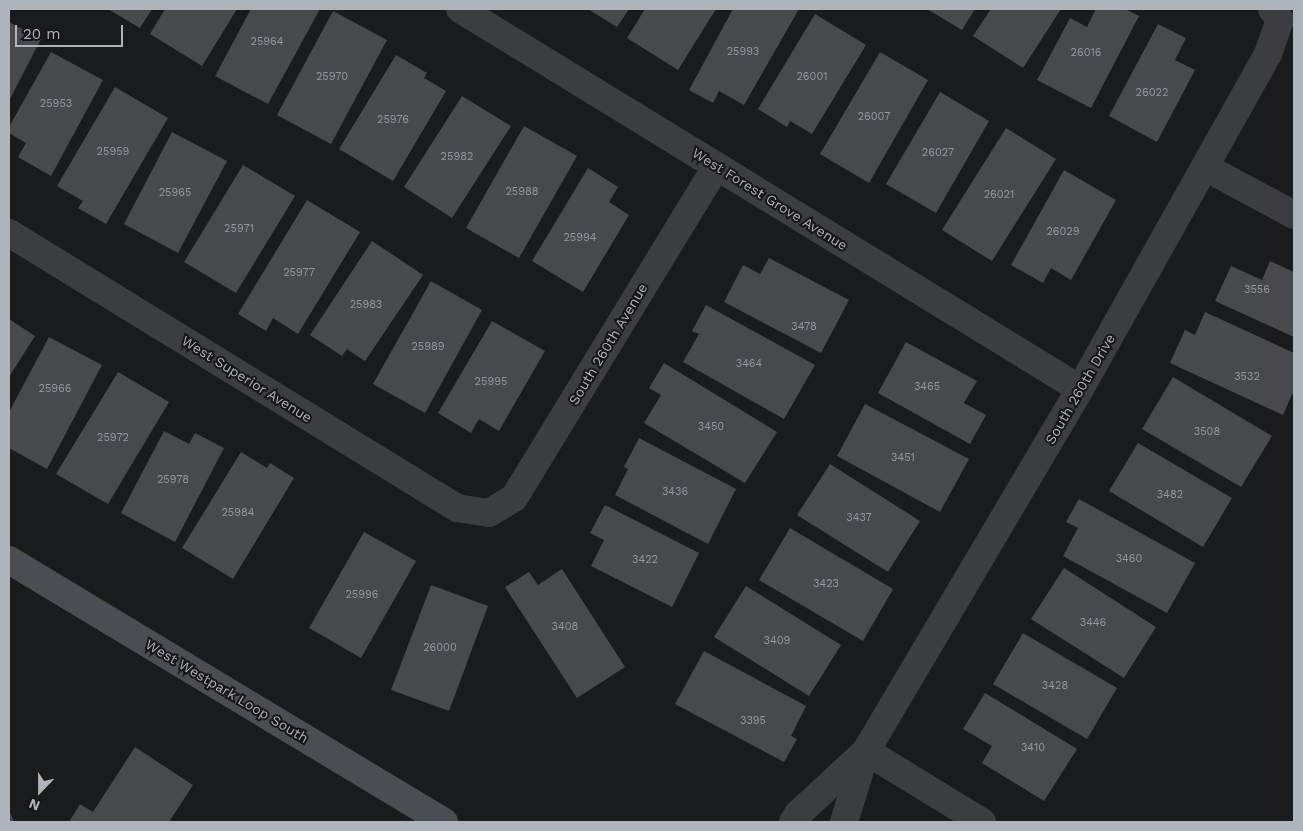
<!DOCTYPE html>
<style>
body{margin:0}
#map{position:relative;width:1303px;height:831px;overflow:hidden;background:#1a1b1c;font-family:"Work Sans",sans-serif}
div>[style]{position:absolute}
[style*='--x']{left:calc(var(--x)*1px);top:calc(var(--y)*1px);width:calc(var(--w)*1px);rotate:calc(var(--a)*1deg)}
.building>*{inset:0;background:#47494c}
.street>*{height:28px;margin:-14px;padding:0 14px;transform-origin:14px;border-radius:14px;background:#3b3d41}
.secondary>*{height:28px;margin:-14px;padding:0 14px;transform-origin:14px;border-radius:14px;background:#4a4d51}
span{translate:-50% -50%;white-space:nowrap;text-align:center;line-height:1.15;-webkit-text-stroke:4px #151617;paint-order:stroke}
.number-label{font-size:11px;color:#94999f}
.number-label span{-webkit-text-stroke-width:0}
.street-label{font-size:14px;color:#aeb4bb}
.frame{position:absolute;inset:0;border:10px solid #aeb4bb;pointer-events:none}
.north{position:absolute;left:15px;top:766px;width:50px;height:50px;-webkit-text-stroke:4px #151617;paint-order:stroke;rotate:202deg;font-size:14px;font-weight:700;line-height:20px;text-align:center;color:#aeb4bb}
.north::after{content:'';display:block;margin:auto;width:18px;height:22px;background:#aeb4bb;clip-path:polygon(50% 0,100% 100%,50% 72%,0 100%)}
.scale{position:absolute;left:15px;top:25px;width:108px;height:22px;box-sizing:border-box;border:2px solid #aeb4bb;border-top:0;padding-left:6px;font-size:15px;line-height:18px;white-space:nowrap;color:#aeb4bb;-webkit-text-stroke:4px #151617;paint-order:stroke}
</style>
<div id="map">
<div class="building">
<i style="clip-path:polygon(108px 9px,152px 9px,140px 28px)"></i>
<i style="clip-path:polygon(165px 9px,237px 9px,202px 66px,150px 34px)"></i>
<i style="clip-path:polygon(251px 9px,320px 9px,268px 104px,215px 76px)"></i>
<i style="clip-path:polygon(588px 9px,629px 9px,617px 27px)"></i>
<i style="clip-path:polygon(645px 9px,716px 9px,678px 70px,627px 38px)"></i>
<i style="clip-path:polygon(733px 9px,799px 9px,744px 105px,719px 91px,713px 103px,689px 90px)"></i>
<i style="clip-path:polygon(927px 9px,975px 9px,962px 30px)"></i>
<i style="clip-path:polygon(991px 9px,1061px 9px,1023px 68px,973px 36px)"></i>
<i style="clip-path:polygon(1096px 9px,1125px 9px,1139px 16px,1091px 108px,1037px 80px,1070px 18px,1087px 27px)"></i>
<i style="clip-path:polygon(333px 11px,387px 40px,331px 144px,277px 115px)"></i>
<i style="clip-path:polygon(815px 14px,866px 45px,812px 134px,790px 121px,787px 127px,758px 109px)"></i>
<i style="clip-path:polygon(9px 22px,41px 39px,9px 101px)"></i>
<i style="clip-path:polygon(1158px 24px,1186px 38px,1175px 60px,1195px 70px,1157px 142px,1109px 116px)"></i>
<i style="clip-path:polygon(51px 52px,103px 80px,51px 176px,18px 157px,26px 143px,9px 133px,9px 127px)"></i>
<i style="clip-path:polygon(880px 52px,928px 80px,869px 183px,820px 154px)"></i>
<i style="clip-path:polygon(396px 55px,427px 73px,424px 78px,446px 91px,393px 181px,339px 149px)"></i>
<i style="clip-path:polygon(115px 87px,168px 118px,106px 224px,78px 208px,83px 201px,57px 186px)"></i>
<i style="clip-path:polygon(940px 92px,989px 121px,936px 213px,886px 184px)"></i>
<i style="clip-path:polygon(462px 96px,511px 126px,452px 218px,404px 187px)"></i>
<i style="clip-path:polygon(524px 126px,577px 156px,519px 258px,466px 228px)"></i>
<i style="clip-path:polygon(1006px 128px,1056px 159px,992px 261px,942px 230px)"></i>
<i style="clip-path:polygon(172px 132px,227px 161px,178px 253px,124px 224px)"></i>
<i style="clip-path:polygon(243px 165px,295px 196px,236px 293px,184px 262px)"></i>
<i style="clip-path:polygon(588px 168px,618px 187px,609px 202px,629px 215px,583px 292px,532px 261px)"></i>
<i style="clip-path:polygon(1064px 170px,1116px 200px,1071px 280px,1051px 268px,1043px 283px,1011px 265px)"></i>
<i style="clip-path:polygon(307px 200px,360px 232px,298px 334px,273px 318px,266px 331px,238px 314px)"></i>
<i style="clip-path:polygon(372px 241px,423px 275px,365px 361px,347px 349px,342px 356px,310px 335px)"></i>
<i style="clip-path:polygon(769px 258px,849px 300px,821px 353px,724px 302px,743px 265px,760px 274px)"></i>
<i style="clip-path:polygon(1270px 261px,1294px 272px,1294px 337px,1215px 301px,1231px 266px,1262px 280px)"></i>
<i style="clip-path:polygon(431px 281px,482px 310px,425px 413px,373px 384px)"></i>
<i style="clip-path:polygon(706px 305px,815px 365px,784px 419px,683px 362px,699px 334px,692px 331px)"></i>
<i style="clip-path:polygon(1205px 312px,1294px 353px,1294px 390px,1283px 415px,1170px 363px,1185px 330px,1195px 335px)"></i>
<i style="clip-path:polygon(9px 319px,35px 336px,9px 377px)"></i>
<i style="clip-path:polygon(492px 321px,545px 351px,499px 431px,479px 419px,471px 433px,438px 413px)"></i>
<i style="clip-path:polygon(49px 337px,102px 365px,47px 469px,9px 448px,9px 412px)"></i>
<i style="clip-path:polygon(906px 342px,977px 381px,964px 403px,986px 415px,970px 444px,878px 393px)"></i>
<i style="clip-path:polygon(664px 363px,777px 432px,745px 483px,644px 423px,661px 395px,649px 388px)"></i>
<i style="clip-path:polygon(118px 372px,169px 402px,108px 504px,56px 474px)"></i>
<i style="clip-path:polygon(1173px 377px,1272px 436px,1241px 487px,1142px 429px)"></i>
<i style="clip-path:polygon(865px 404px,969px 459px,940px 512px,837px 456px)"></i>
<i style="clip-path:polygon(164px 431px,189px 444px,195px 433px,224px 448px,175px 542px,121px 513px)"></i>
<i style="clip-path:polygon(639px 438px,736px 489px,708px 544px,615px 495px,628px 469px,624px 467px)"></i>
<i style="clip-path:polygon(1138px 443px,1232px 498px,1203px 547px,1109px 491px)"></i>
<i style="clip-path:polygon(241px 452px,267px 468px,270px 463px,294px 478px,233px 579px,182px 548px)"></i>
<i style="clip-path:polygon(830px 464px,920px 521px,888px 572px,797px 515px)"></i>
<i style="clip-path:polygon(1079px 499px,1195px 563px,1167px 613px,1063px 556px,1078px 528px,1066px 522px)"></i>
<i style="clip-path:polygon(605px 505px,699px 553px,672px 607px,591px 566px,604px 540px,590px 533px)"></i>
<i style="clip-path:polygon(790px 528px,893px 589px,863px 641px,759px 580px)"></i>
<i style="clip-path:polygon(364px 532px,416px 561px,361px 658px,309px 628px)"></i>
<i style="clip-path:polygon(1064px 568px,1156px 627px,1124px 678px,1031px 619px)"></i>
<i style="clip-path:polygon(562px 569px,625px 667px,577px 698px,505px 587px,529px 572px,538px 585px)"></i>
<i style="clip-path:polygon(431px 585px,488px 606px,449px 711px,391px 690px)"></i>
<i style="clip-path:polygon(746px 586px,841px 645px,809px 696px,714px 637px)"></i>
<i style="clip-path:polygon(1023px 633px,1117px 688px,1087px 739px,993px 684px)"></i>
<i style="clip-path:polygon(704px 651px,806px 706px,791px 736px,797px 739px,784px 762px,675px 704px)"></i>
<i style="clip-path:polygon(985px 693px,1077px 749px,1044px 801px,982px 763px,992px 746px,963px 729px)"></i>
<i style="clip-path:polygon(135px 747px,193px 785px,169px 822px,69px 822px,80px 804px,93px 812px)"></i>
<i style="clip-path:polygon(9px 810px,14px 822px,9px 822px)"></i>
</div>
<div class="street">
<i style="--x:460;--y:9;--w:727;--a:31.5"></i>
<i style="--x:1205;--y:167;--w:101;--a:28.3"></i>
<i style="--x:9;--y:233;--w:526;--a:31.54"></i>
<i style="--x:457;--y:508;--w:32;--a:9"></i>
<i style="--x:489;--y:513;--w:29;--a:-31"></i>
<i style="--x:514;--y:498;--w:389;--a:-58.6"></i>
<i style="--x:866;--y:751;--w:136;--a:31.5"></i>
<i style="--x:793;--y:822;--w:9;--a:-58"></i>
<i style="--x:798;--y:814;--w:91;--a:-42.8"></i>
<i style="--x:844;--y:822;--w:74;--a:-72.8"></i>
<i style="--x:866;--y:751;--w:421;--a:-59.4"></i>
<i style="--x:1080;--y:389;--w:384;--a:-60.7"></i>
<i style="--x:1268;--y:54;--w:36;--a:-71"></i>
<i style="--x:1280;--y:20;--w:14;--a:-126"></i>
</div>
<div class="secondary">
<i style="--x:9;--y:560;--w:508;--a:31.06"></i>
</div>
<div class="number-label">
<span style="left:267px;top:42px">25964</span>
<span style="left:743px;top:52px">25993</span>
<span style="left:1086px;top:53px">26016</span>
<span style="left:332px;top:77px">25970</span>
<span style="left:812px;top:77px">26001</span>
<span style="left:1152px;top:93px">26022</span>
<span style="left:56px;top:104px">25953</span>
<span style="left:874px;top:117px">26007</span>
<span style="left:393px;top:120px">25976</span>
<span style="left:113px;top:152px">25959</span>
<span style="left:938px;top:153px">26027</span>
<span style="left:457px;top:157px">25982</span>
<span style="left:522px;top:192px">25988</span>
<span style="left:175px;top:193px">25965</span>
<span style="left:999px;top:195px">26021</span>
<span style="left:239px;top:229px">25971</span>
<span style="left:1063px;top:232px">26029</span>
<span style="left:580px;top:238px">25994</span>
<span style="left:299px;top:273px">25977</span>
<span style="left:1257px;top:290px">3556</span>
<span style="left:366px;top:305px">25983</span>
<span style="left:804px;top:327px">3478</span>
<span style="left:428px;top:347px">25989</span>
<span style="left:749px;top:364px">3464</span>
<span style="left:1247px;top:377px">3532</span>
<span style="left:491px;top:382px">25995</span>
<span style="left:927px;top:387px">3465</span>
<span style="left:55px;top:389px">25966</span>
<span style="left:711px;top:427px">3450</span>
<span style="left:1207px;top:432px">3508</span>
<span style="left:113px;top:438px">25972</span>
<span style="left:903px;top:458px">3451</span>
<span style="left:173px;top:480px">25978</span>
<span style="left:675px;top:492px">3436</span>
<span style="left:1170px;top:495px">3482</span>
<span style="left:238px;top:513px">25984</span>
<span style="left:859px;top:518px">3437</span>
<span style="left:1129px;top:559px">3460</span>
<span style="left:645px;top:560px">3422</span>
<span style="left:826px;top:584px">3423</span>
<span style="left:362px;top:595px">25996</span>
<span style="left:1093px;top:623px">3446</span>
<span style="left:565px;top:627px">3408</span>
<span style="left:777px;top:641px">3409</span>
<span style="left:440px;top:648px">26000</span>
<span style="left:1055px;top:686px">3428</span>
<span style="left:753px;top:721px">3395</span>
<span style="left:1033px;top:748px">3410</span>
</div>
<div class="street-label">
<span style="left:770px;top:199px;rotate:32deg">West Forest Grove Avenue</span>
<span style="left:608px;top:344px;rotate:-59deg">South 260th Avenue</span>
<span style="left:247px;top:379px;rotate:32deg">West Superior Avenue</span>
<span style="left:1080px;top:389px;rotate:-60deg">South 260th Drive</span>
<span style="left:227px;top:691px;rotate:31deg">West Westpark Loop South</span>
</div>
<div class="frame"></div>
<div class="north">N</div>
<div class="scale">20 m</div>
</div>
